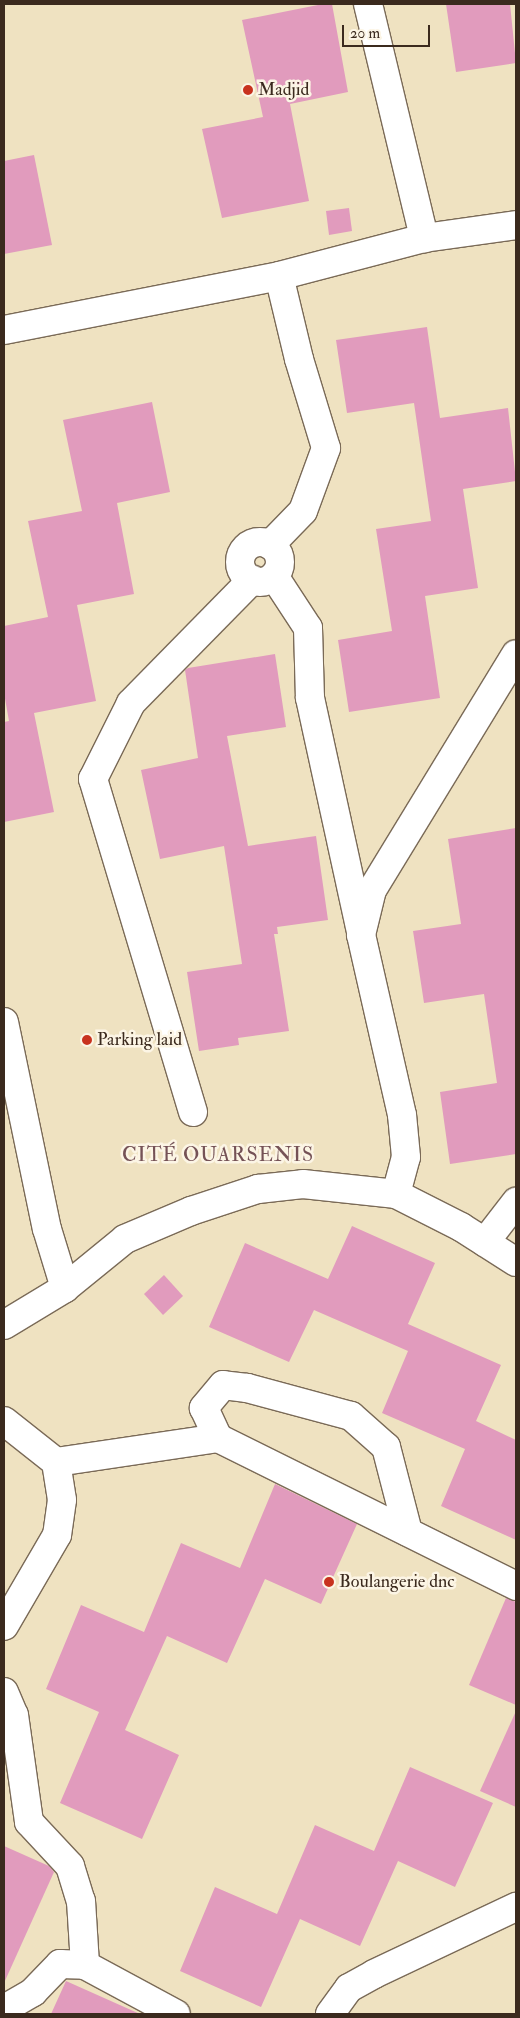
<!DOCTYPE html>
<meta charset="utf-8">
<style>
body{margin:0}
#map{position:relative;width:520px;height:2018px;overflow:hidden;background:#efe2c1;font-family:"IM FELL Double Pica",serif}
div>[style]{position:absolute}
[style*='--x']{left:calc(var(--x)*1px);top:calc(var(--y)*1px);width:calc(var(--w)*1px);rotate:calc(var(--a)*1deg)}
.building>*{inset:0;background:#e19bbd}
.roads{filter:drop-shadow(1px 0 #7a6a57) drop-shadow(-1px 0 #7a6a57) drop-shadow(0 1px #7a6a57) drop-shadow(0 -1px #7a6a57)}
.minor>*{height:28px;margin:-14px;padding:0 14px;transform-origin:14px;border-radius:14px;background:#fff}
.minor>.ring{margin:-14px;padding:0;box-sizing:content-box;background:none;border:28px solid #fff;border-radius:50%}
.dots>*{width:14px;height:14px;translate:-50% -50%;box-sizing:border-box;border:2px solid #fcf5e5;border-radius:50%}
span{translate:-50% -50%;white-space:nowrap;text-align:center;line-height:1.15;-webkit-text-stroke:5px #fcf5e5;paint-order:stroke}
.poi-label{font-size:18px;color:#3b2a1e}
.left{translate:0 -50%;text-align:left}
.quarter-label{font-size:20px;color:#755256;letter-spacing:1px}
.frame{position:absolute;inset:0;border:5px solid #3b2a1e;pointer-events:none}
.scale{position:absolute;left:342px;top:25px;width:88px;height:22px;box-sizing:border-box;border:2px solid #3b2a1e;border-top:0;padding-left:6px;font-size:15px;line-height:18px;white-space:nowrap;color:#3b2a1e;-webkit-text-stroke:4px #fcf5e5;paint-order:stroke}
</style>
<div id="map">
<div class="building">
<i style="clip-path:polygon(323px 4px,332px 4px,348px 92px,290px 104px,309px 201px,222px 218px,202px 129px,263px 117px,242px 20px)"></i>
<i style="clip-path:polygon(446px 4px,510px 4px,516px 63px,456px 72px)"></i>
<i style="clip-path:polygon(34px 155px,52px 245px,4px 254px,4px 161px)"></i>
<i style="clip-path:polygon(349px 208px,352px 231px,329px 235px,326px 211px)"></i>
<i style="clip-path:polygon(427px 327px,440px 418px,508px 408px,516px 481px,463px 489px,478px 588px,425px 596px,440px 698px,349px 712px,338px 640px,392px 631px,376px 529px,431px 521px,414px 403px,347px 413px,336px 340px)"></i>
<i style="clip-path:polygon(152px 402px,170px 492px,117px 503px,134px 594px,77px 605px,96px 701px,34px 713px,54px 812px,4px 822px,4px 722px,9px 721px,4px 693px,4px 626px,48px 617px,28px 521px,82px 511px,63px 420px)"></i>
<i style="clip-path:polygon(275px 654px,286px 727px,227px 736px,248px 846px,316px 836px,328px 920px,277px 927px,278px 934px,274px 934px,289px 1031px,238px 1038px,239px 1045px,199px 1051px,187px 972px,242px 964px,224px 846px,160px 859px,141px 770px,198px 758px,185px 670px,188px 668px)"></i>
<i style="clip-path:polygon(516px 828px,516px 1154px,450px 1164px,440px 1092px,497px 1083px,484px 994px,424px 1003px,413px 931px,461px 924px,448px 839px)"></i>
<i style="clip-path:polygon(352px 1226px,435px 1263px,408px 1324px,501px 1365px,476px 1421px,516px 1440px,516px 1540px,441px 1506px,465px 1449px,382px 1413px,408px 1351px,314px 1310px,289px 1362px,209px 1327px,245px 1243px,328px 1279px)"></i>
<i style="clip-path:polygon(164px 1275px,183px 1296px,163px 1315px,144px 1294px)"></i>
<i style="clip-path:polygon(275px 1484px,357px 1524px,321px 1604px,265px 1579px,227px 1663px,167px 1636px,125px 1730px,179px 1755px,142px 1839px,60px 1803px,99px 1712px,46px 1689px,81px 1605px,144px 1632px,181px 1543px,240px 1568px)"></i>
<i style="clip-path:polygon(506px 1598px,516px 1602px,516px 1705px,469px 1685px)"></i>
<i style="clip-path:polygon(516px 1711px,516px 1807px,480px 1791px)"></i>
<i style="clip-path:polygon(410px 1767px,493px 1803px,455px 1887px,398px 1861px,360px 1946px,300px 1919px,261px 2007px,180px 1971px,215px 1887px,277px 1914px,315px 1825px,374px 1851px)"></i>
<i style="clip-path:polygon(4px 1846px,49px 1866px,54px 1872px,4px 1983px)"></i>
<i style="clip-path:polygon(66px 1981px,140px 2014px,51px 2014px)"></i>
</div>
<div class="roads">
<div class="minor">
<i style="--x:368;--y:4;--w:241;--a:76.5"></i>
<i style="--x:4;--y:330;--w:280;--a:-11.1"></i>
<i style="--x:279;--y:276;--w:150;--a:-14.7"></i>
<i style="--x:424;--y:238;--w:93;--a:-8"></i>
<i class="ring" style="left:240px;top:542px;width:12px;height:12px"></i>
<i style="--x:270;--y:545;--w:47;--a:-45.9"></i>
<i style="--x:303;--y:511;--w:67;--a:-69.9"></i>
<i style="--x:326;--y:448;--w:93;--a:-106.9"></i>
<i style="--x:299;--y:359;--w:85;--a:-103.5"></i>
<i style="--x:274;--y:576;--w:62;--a:56.8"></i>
<i style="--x:308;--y:628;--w:70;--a:88.4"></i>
<i style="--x:310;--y:698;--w:235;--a:77.7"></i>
<i style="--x:4;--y:1022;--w:211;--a:78.3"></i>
<i style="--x:47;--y:1229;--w:62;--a:73"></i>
<i style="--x:193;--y:1112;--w:348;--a:-106.7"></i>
<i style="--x:93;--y:779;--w:85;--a:-63.4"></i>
<i style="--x:131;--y:703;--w:173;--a:-45.5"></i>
<i style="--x:396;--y:1194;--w:38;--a:-75"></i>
<i style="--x:406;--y:1157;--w:42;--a:-95.4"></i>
<i style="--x:402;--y:1115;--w:185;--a:-102.8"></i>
<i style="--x:361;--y:935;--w:46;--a:-76.3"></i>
<i style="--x:372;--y:890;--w:276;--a:-58.6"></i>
<i style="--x:485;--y:1242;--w:51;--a:-52.2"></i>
<i style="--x:4;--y:1325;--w:71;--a:-31.2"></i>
<i style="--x:65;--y:1288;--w:77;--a:-39.2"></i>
<i style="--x:125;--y:1239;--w:72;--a:-23"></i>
<i style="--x:191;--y:1211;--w:71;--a:-18.2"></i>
<i style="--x:258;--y:1189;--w:45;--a:-6.3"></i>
<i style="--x:303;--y:1184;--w:94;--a:6.1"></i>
<i style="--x:396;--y:1194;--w:73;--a:26.9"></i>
<i style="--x:461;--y:1227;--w:65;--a:32.5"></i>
<i style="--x:4;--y:1421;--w:66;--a:38.3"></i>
<i style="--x:56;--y:1462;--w:38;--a:81"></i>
<i style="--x:62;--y:1500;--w:35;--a:98"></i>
<i style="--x:57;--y:1535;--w:105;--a:120.2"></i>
<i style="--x:56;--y:1462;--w:164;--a:-8.4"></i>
<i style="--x:408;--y:1532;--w:88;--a:-104.5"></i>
<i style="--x:386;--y:1447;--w:47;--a:-138.5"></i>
<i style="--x:351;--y:1416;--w:108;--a:-164.9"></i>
<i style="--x:247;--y:1388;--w:24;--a:-173"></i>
<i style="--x:223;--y:1385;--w:30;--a:130"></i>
<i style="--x:204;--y:1408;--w:33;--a:65"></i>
<i style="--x:218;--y:1438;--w:333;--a:26.4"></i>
<i style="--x:4;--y:1692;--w:25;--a:67"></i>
<i style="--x:14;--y:1715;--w:108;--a:82"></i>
<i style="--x:29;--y:1822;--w:60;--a:47"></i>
<i style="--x:70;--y:1866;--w:37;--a:73"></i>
<i style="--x:81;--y:1901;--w:64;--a:86.4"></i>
<i style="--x:4;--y:2009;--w:34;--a:-30"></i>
<i style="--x:33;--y:1992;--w:39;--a:-46"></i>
<i style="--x:60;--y:1964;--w:25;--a:2"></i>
<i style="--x:85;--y:1965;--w:103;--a:28.3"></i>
<i style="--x:330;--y:2014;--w:32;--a:-54"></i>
<i style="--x:349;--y:1988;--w:29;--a:-29"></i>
<i style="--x:374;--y:1974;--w:157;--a:-25.3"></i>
</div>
</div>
<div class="dots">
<i style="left:248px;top:90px;background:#c8321e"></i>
<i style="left:87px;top:1040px;background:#c8321e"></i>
<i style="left:329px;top:1582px;background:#c8321e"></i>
</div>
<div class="poi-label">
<span class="left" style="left:258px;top:90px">Madjid</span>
<span class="left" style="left:97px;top:1040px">Parking laid</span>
<span class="left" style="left:339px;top:1582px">Boulangerie dnc</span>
</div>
<div class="quarter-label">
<span style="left:218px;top:1154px">CITÉ OUARSENIS</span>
</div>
<div class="frame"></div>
<div class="scale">20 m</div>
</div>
